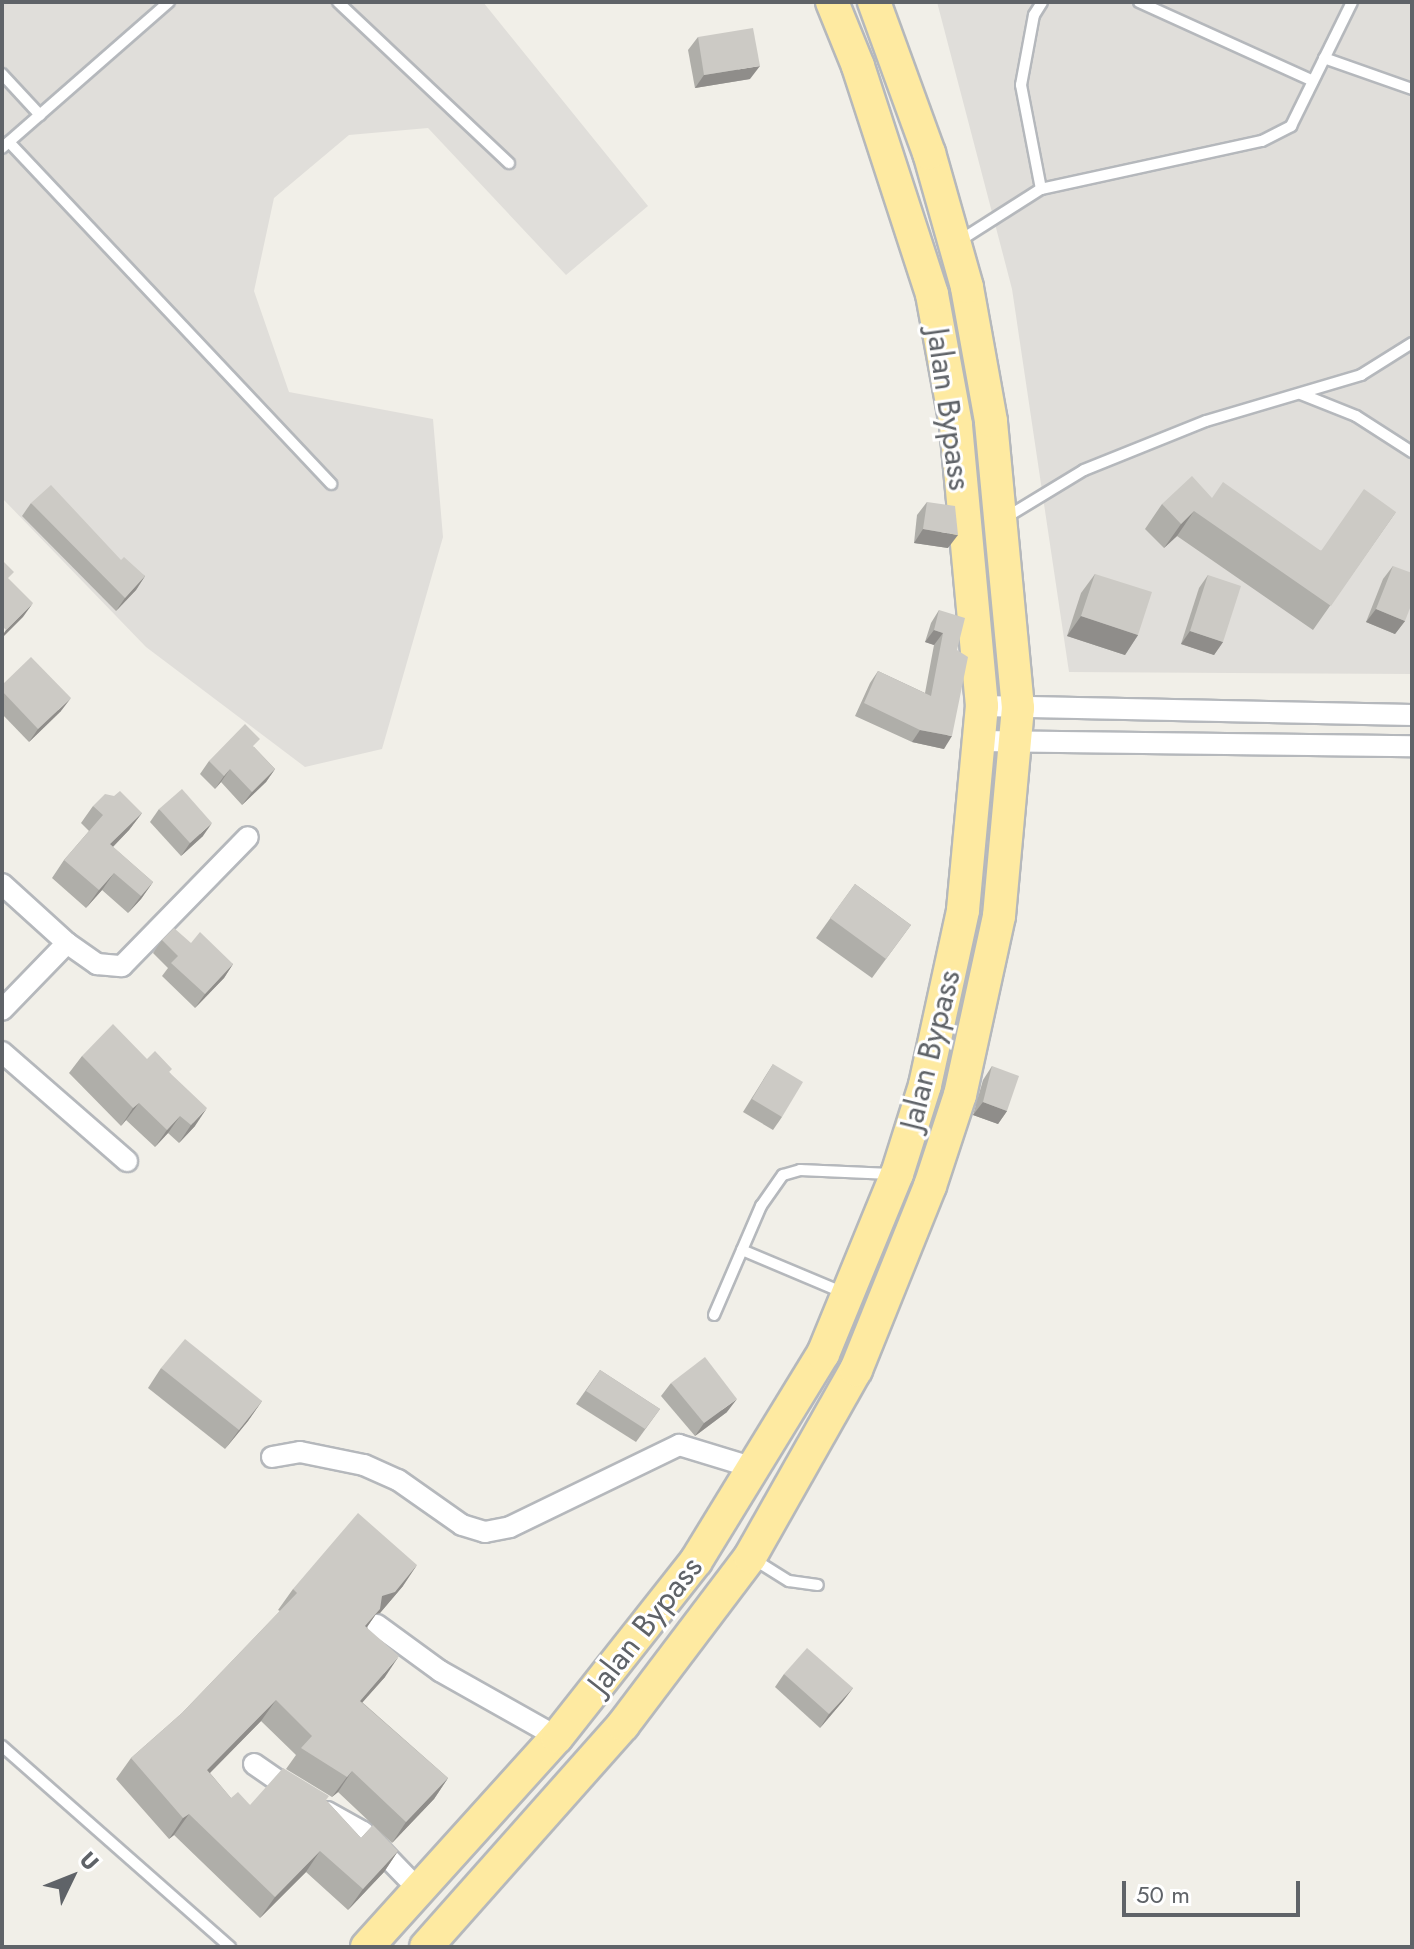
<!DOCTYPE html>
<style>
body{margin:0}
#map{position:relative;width:1414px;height:1949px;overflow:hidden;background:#f1efe8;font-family:Jost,sans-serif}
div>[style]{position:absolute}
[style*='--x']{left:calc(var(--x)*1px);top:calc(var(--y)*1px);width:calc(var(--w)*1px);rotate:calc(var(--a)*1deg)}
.industrial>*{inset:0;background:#e0deda}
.roads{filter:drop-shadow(2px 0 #b5b8bc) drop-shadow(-2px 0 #b5b8bc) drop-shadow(0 2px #b5b8bc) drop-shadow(0 -2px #b5b8bc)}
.service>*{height:10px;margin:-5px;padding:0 5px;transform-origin:5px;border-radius:5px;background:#fff}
.minor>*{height:20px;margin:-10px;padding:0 10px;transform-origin:10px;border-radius:10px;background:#fff}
.trunk>*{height:32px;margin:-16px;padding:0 16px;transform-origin:16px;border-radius:16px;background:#feeaa1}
.wall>*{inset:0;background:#afaea9}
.shaded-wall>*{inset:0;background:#8f8d8a}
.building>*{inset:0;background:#cccac5}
span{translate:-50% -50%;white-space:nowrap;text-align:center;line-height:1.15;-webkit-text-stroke:6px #fff;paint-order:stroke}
.street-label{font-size:32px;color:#5f6368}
.frame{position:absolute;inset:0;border:4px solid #5f6368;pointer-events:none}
.north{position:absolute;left:32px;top:1837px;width:80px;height:80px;-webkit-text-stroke:6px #fff;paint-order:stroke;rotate:47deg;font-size:22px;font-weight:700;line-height:32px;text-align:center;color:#5f6368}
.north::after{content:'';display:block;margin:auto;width:28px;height:36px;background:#5f6368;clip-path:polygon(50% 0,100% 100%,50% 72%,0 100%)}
.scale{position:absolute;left:1122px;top:1881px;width:178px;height:36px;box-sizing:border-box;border:4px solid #5f6368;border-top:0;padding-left:10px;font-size:24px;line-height:28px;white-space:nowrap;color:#5f6368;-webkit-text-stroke:6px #fff;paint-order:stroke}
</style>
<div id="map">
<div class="industrial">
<i style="clip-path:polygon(2px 2px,483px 2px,648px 206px,566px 275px,428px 128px,349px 135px,274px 198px,254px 291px,289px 392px,433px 419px,443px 537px,382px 749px,305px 767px,146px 647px,2px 498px)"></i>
<i style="clip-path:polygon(937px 2px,1412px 2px,1412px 674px,1069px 672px,1012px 289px)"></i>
</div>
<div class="roads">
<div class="service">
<i style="--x:338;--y:2;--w:235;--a:43.3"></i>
<i style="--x:1139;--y:2;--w:191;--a:24.4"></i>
<i style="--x:1324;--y:58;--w:93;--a:19.4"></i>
<i style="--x:2;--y:74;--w:56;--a:47.2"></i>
<i style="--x:9;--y:142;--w:470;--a:46.7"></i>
<i style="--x:2;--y:148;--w:222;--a:-41.2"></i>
<i style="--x:1041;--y:189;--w:106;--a:-100.9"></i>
<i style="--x:1021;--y:85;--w:71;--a:-79.5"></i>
<i style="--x:1034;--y:15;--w:15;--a:-58"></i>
<i style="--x:959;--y:241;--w:97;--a:-32.4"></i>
<i style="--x:1041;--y:189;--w:226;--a:-12.3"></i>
<i style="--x:1262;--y:141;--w:33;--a:-27"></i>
<i style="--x:1291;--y:126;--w:138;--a:-63.8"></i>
<i style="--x:1301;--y:394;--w:59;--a:21.8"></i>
<i style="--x:1356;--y:416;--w:67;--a:32.7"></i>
<i style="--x:1005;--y:518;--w:92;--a:-31.3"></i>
<i style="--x:1084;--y:470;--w:131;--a:-21.9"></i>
<i style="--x:1206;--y:421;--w:162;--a:-16.5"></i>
<i style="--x:1361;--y:375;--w:60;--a:-32.1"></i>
<i style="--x:742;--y:1250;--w:108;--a:22.8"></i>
<i style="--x:714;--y:1315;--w:119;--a:-66.7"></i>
<i style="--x:761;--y:1206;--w:38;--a:-55"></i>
<i style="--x:783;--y:1175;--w:18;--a:-16"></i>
<i style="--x:800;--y:1170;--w:91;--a:2.5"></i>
<i style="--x:755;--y:1560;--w:40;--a:32"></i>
<i style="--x:789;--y:1581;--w:29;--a:8"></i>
<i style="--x:2;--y:1746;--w:304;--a:41.4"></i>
</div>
<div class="minor">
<i style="--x:982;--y:706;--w:430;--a:1.2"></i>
<i style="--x:978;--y:741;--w:434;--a:0.7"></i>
<i style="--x:2;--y:884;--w:88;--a:42.2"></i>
<i style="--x:67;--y:943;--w:93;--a:134.1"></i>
<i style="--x:67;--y:943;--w:37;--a:35"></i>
<i style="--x:97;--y:964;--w:25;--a:5"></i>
<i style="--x:122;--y:966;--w:180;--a:-45.7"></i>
<i style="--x:2;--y:1052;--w:166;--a:41.1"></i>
<i style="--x:272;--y:1457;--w:28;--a:-10"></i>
<i style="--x:300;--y:1452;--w:65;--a:11.5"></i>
<i style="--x:364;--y:1465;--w:37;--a:24"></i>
<i style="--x:398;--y:1480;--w:78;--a:35.1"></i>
<i style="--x:462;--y:1525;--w:24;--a:17"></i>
<i style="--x:485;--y:1532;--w:25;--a:-11"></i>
<i style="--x:510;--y:1527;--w:188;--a:-25.9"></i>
<i style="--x:679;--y:1445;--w:78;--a:17"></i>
<i style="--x:377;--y:1625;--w:78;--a:36.1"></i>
<i style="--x:440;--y:1671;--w:134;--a:29.4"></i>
<i style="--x:254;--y:1764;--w:51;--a:34.6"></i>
<i style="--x:327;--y:1812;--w:41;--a:29.1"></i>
<i style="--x:363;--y:1832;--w:79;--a:46"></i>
</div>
<div class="trunk">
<i style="--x:367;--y:1947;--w:283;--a:-47.9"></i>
<i style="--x:557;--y:1737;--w:224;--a:-51.7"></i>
<i style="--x:696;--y:1561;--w:243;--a:-58.5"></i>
<i style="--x:823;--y:1354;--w:195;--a:-67.7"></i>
<i style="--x:897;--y:1174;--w:93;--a:-72.5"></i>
<i style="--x:925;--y:1085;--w:179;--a:-77.7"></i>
<i style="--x:963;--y:910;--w:205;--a:-84.7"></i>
<i style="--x:982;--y:706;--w:282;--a:-95.3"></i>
<i style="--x:956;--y:425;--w:133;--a:-100.4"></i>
<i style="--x:932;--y:294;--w:240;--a:-108"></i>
<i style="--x:858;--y:66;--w:69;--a:-112.1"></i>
<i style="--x:426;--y:1947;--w:297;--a:-48.4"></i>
<i style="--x:623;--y:1725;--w:211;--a:-52.9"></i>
<i style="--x:750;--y:1557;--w:215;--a:-60.5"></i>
<i style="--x:856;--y:1370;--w:198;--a:-68.1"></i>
<i style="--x:930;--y:1186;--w:96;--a:-71.8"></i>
<i style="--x:960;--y:1095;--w:183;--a:-77.7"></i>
<i style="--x:999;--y:916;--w:209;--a:-84.8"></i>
<i style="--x:1018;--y:708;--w:288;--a:-95.4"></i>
<i style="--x:991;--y:421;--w:136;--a:-100.2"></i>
<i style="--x:967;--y:287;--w:139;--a:-105.8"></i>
<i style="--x:929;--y:153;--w:161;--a:-110"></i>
</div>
</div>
<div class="wall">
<i style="clip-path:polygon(698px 37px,750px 79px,695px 88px,688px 50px)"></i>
<i style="clip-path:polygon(1212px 498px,1321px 551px,1396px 512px,1313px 630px,1177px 536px,1164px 548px,1145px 529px,1162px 504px)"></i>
<i style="clip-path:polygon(927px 502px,948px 548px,914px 543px,917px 515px)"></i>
<i style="clip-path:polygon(31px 503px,145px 576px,136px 590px,116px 611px,22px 516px)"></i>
<i style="clip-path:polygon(1393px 566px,1405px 621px,1395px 634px,1366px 622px,1383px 579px)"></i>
<i style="clip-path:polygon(1095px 574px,1138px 635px,1125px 655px,1067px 636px,1081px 593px)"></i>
<i style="clip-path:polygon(1208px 575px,1223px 642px,1214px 655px,1181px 644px,1199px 588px)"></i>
<i style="clip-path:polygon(939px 610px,957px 650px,944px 749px,912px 742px,855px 716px,870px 683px,878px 671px,925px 693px,934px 645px,925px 642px,931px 623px)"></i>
<i style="clip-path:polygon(2px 685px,61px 711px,29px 742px,2px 714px)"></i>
<i style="clip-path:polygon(254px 747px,275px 769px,266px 782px,242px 805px,221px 782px,215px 789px,200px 774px,209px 761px)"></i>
<i style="clip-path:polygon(93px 806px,142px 813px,129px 830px,113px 847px,153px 882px,141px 899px,128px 913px,102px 890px,86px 908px,52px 878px,64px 860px,89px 831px,81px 823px)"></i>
<i style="clip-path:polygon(159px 809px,203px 836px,181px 856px,150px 822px)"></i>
<i style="clip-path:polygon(855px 884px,911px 925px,872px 978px,816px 938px)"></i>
<i style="clip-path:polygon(162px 940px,191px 943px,233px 964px,224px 978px,195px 1008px,162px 976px,168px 968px,153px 953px)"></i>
<i style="clip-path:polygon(82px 1056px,147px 1059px,170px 1073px,195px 1126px,179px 1143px,168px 1133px,155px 1147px,126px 1120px,121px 1126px,69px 1073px)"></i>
<i style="clip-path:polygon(773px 1064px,782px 1117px,773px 1130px,743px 1112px)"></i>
<i style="clip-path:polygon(992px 1066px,1007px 1111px,998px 1124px,973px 1115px,983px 1080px)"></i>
<i style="clip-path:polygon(161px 1368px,262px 1401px,248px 1421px,225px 1449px,148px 1388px)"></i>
<i style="clip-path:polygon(600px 1370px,660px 1409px,636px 1442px,576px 1404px)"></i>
<i style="clip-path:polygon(671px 1383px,727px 1412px,695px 1436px,661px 1396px)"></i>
<i style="clip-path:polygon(evenodd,403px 1586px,380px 1613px,376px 1614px,367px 1627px,385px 1677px,362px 1702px,448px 1778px,434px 1799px,392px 1843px,375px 1827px,398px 1851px,384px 1872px,348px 1910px,306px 1872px,260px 1918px,174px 1835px,169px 1839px,116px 1779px,131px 1758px,182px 1713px,280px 1611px,278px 1610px,293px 1589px,403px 1586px,261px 1721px,296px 1755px,286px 1769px,332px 1797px,338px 1792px,373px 1825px,361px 1838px,326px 1800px,250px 1805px,231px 1798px,210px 1773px,261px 1721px)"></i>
<i style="clip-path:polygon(784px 1674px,853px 1688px,843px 1701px,820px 1728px,775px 1687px)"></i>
</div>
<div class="shaded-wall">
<i style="clip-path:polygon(760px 66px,750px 79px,695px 88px,704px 75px)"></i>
<i style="clip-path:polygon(1194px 511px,1177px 536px,1164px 548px,1181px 524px)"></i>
<i style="clip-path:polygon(923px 529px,958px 535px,948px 548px,914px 543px)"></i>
<i style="clip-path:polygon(145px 576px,136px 590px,116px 611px,125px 598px)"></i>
<i style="clip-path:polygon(33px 603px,23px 617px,2px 638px,2px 636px,6px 630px)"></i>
<i style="clip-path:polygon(1376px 609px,1405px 621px,1395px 634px,1366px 622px)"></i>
<i style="clip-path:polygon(1081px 616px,1138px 635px,1125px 655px,1067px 636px)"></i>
<i style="clip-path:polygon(934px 630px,943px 633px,934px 645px,925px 642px)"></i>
<i style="clip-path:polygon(1190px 631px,1223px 642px,1214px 655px,1181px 644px)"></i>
<i style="clip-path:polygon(71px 698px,61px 711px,29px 742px,38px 729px)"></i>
<i style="clip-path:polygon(920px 730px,952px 736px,944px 749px,912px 742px)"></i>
<i style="clip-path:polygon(230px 769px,221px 782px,215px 789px,224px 776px)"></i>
<i style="clip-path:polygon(275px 769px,266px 782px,242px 805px,252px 792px)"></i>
<i style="clip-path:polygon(142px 813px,129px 830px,98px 862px,110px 844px)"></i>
<i style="clip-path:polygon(212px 823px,203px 836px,181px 856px,190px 843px)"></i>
<i style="clip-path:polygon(114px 873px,102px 890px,86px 908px,99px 890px)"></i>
<i style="clip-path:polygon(153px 882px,141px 899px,128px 913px,141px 896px)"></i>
<i style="clip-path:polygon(233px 964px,224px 978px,195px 1008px,205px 994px)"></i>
<i style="clip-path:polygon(983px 1102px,1007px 1111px,998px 1124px,973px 1115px)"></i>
<i style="clip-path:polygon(139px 1103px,126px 1120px,121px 1126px,133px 1108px)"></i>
<i style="clip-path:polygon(207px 1108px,195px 1126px,179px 1143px,191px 1125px)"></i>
<i style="clip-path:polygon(180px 1116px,168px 1133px,155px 1147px,167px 1130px)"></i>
<i style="clip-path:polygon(737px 1399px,727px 1412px,695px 1436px,704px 1423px)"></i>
<i style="clip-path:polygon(262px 1401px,248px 1421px,225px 1449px,239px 1430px)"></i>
<i style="clip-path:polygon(417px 1565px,403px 1586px,380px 1613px,376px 1614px,365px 1630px,350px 1647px,382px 1596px)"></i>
<i style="clip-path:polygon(399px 1656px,385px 1677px,346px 1721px,360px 1701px)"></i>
<i style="clip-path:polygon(853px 1688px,843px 1701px,820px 1728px,829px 1714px)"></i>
<i style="clip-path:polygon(276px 1700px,261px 1721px,192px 1791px,207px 1770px)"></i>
<i style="clip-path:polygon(352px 1771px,338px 1792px,332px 1797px,347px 1777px)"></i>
<i style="clip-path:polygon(448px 1778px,434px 1799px,392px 1843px,406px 1822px)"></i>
<i style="clip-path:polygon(189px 1814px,174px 1835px,169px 1839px,183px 1818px)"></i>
<i style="clip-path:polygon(320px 1851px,306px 1872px,260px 1918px,275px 1897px)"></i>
<i style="clip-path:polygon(398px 1851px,384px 1872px,348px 1910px,363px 1889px)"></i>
</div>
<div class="building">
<i style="clip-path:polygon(753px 28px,760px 66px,704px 75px,698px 37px)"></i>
<i style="clip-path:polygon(1192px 476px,1212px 498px,1223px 482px,1321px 551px,1364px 489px,1396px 512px,1331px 606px,1194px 511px,1181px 524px,1162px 504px)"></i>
<i style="clip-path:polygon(51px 485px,121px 560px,124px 557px,145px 576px,125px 598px,31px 503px)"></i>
<i style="clip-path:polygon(927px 502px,955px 506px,958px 535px,923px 529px)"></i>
<i style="clip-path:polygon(2px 560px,14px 572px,8px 578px,33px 603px,6px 630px,2px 626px)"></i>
<i style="clip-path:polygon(1393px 566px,1412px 573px,1412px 603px,1405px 621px,1376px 609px)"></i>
<i style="clip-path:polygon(1095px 574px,1152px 592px,1138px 635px,1081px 616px)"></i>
<i style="clip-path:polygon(1208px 575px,1241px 586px,1223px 642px,1190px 631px)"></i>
<i style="clip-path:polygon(939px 610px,965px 618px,957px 650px,968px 657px,952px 736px,920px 730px,864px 703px,878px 671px,931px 696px,943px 633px,934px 630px)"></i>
<i style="clip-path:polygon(31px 657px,71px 698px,38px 729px,2px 691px,2px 685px)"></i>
<i style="clip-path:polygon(245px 724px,260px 739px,253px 746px,275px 769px,252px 792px,230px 769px,224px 776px,209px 761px)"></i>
<i style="clip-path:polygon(182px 789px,212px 823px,190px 843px,159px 809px)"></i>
<i style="clip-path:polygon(120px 791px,142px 813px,110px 844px,153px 882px,141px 896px,114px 873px,99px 890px,64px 860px,103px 815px,93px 806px,105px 794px,114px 796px)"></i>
<i style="clip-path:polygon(855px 884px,911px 925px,886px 959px,830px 918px)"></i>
<i style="clip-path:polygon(174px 928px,191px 943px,200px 932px,233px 964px,205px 994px,171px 963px,178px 956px,162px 940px)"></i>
<i style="clip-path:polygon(113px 1024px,147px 1059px,155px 1051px,172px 1069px,169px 1072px,207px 1108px,191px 1125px,180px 1116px,167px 1130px,139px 1103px,133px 1108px,82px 1056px)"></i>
<i style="clip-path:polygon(773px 1064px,803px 1082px,782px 1117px,752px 1099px)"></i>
<i style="clip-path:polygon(992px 1066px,1019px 1076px,1007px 1111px,983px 1102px)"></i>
<i style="clip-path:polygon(185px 1339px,262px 1401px,239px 1430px,161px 1368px)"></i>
<i style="clip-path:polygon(705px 1357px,737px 1399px,704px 1423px,671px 1383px)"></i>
<i style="clip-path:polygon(600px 1370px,660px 1409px,645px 1429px,586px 1391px)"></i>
<i style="clip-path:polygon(358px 1513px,417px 1565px,395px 1592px,382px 1596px,380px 1609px,365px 1626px,399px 1656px,360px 1701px,448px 1778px,406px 1822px,352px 1771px,347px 1777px,301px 1748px,312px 1736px,276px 1700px,207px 1770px,231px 1798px,238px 1792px,250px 1805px,283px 1768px,329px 1796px,326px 1800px,361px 1838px,373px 1825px,398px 1851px,363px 1889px,320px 1851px,275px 1897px,189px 1814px,183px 1818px,131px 1758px,182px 1713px,297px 1593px,293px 1589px)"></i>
<i style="clip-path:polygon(807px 1648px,853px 1688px,829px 1714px,784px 1674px)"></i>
</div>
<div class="street-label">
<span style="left:949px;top:409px;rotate:82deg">Jalan Bypass</span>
<span style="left:930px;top:1050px;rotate:-76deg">Jalan Bypass</span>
<span style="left:645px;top:1625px;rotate:-52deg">Jalan Bypass</span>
</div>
<div class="frame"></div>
<div class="north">U</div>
<div class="scale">50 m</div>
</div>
